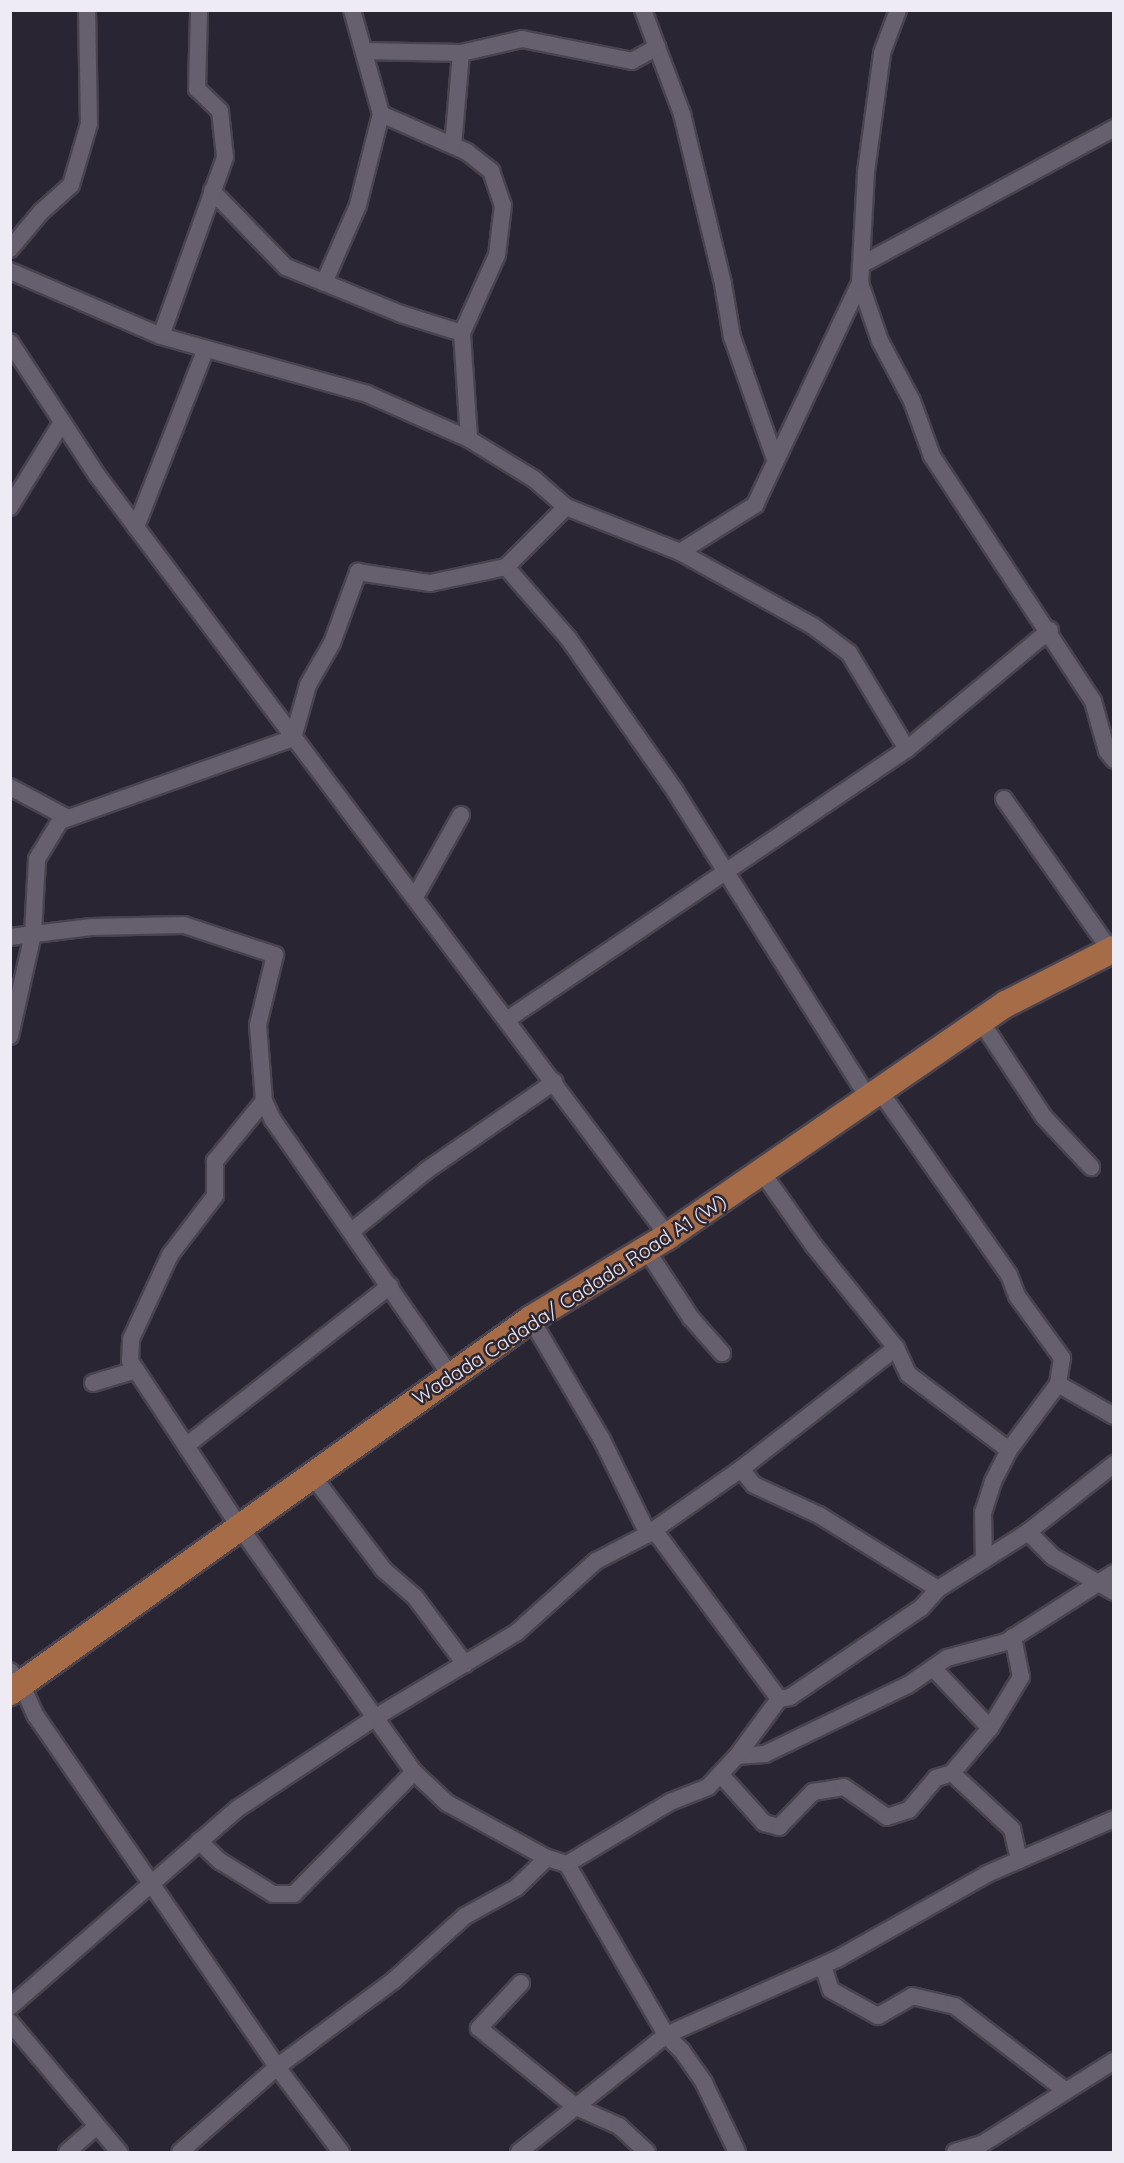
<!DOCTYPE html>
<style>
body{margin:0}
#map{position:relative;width:1124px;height:2163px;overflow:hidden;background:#2a2532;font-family:Quicksand,sans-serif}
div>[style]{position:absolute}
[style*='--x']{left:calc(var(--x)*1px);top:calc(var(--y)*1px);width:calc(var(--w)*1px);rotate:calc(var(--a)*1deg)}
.roads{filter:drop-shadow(2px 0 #48434e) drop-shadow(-2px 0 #48434e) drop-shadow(0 2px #48434e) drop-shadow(0 -2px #48434e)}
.minor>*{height:16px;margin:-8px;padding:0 8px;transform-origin:8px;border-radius:8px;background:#655f6e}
.primary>*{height:26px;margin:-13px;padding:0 13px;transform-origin:13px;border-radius:13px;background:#a66c48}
span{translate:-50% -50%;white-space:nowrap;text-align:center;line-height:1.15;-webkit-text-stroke:5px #2a2532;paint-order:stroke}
.street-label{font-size:20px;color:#eeebf4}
.frame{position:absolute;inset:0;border:12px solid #eeebf4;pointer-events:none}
</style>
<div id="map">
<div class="roads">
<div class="minor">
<i style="--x:352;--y:10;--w:108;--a:74.4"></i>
<i style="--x:381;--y:114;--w:94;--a:23.8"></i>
<i style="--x:467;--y:152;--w:31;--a:38"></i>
<i style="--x:491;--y:171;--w:36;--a:71"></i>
<i style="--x:503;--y:205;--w:50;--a:96.8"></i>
<i style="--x:497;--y:255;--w:85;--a:114.2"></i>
<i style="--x:462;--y:333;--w:106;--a:86.2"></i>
<i style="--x:643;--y:10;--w:111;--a:69.4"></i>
<i style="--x:682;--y:114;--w:175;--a:76.4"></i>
<i style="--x:723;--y:284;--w:54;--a:80.4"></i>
<i style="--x:732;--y:337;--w:129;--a:70.6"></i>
<i style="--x:364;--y:51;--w:97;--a:1.2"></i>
<i style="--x:461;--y:53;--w:93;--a:94.9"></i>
<i style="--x:461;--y:53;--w:63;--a:-12.9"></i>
<i style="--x:522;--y:39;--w:112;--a:11.3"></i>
<i style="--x:632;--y:61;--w:29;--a:-29"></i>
<i style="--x:212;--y:191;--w:106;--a:45.8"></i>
<i style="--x:286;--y:267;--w:124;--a:22.2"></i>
<i style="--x:401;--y:314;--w:64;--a:17.3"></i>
<i style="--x:10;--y:249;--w:48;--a:-50"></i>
<i style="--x:41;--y:212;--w:40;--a:-42"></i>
<i style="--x:71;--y:185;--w:64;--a:-73.6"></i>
<i style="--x:89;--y:124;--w:114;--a:-91"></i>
<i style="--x:861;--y:265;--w:288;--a:-28.4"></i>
<i style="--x:10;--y:271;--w:164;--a:23.3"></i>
<i style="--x:161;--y:336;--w:214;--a:15.7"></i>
<i style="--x:367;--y:394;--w:111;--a:23.8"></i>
<i style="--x:469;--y:439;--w:76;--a:31.6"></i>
<i style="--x:534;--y:479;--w:43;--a:41.2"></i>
<i style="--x:566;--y:507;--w:123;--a:21.5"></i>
<i style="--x:680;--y:552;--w:152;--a:29.1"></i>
<i style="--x:813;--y:626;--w:45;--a:36.9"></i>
<i style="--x:849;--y:653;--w:112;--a:58.9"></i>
<i style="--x:324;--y:283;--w:85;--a:-66.4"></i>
<i style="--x:358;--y:205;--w:94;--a:-75.8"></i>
<i style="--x:860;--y:283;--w:61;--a:71"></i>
<i style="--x:880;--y:341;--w:68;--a:61.9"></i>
<i style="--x:912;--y:401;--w:59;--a:70"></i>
<i style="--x:932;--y:456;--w:293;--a:56.7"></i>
<i style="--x:1093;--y:701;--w:52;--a:74.4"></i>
<i style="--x:1107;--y:751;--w:11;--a:52"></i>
<i style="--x:161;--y:336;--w:190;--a:-70.3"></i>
<i style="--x:225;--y:157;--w:46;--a:-96.2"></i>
<i style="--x:220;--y:111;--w:32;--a:-136"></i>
<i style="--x:197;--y:89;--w:79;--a:-88.5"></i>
<i style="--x:10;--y:342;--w:159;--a:56.8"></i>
<i style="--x:97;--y:475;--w:951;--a:53.12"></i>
<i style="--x:10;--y:507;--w:100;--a:-58.5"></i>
<i style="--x:136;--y:527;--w:189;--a:-68.6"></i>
<i style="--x:680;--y:552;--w:89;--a:-32.1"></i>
<i style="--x:755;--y:505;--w:246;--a:-64.7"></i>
<i style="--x:860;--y:283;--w:111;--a:-86.9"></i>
<i style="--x:866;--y:172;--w:120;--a:-82.3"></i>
<i style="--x:882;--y:53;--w:46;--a:-69.6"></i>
<i style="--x:506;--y:567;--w:94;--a:48.9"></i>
<i style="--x:568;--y:638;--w:187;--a:55"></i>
<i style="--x:675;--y:791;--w:362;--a:57.8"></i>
<i style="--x:10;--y:787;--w:64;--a:28.2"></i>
<i style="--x:1004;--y:799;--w:186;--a:54.9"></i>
<i style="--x:415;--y:897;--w:94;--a:-60.7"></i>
<i style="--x:10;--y:937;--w:82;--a:-7"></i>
<i style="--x:91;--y:927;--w:93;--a:-1.2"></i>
<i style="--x:184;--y:925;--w:96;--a:18.2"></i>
<i style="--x:275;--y:955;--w:72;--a:103.7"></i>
<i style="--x:258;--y:1025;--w:76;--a:85.5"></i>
<i style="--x:264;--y:1101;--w:21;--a:65"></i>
<i style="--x:273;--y:1120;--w:310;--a:55.2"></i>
<i style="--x:508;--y:1019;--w:482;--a:-34.1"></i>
<i style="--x:907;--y:749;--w:186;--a:-39.8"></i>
<i style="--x:980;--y:1020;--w:116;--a:56.6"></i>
<i style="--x:1044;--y:1117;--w:69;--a:46.8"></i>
<i style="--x:10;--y:1036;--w:105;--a:-77.3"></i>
<i style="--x:33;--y:934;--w:75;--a:-86.9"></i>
<i style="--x:37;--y:859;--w:44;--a:-58.8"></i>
<i style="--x:60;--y:821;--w:247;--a:-19.6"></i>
<i style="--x:293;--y:738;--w:55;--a:-74.2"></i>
<i style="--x:308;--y:685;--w:48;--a:-60.3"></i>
<i style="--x:332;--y:643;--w:76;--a:-69.9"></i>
<i style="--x:358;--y:572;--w:73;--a:8.7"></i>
<i style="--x:430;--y:583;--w:78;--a:-11.9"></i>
<i style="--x:506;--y:567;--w:85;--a:-45"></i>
<i style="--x:879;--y:1090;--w:226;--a:54.9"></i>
<i style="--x:1009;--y:1275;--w:22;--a:69"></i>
<i style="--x:1017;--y:1296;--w:77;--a:54"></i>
<i style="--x:1062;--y:1358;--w:26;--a:99"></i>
<i style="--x:1058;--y:1384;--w:82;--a:126.6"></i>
<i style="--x:1009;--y:1450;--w:36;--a:117"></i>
<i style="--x:993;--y:1482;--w:32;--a:108"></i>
<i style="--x:983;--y:1512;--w:48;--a:88.8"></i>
<i style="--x:761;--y:1171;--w:92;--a:54.8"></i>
<i style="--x:814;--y:1246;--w:131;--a:51.2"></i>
<i style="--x:896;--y:1348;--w:29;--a:65"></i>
<i style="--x:908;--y:1374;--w:126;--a:37"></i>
<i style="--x:353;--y:1230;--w:95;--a:-39"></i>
<i style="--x:427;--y:1170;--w:155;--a:-34.7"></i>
<i style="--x:647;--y:1251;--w:80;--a:56.7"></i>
<i style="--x:691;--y:1318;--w:47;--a:48.5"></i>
<i style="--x:531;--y:1319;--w:140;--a:59.6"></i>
<i style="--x:602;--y:1440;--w:105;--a:63.9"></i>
<i style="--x:136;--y:1370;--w:11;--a:-124"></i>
<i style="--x:130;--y:1361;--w:22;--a:-87"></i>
<i style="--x:131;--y:1339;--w:93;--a:-65.1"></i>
<i style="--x:170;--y:1255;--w:74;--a:-52.7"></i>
<i style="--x:215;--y:1196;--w:35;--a:-90"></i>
<i style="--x:215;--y:1161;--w:77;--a:-50.8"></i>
<i style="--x:93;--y:1383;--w:45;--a:-16.8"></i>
<i style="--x:136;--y:1370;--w:187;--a:56.6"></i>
<i style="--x:239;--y:1526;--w:302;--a:54.6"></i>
<i style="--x:414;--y:1772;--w:45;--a:43.2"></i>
<i style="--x:447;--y:1803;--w:114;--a:28.8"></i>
<i style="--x:547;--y:1858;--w:21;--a:17"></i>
<i style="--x:567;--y:1864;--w:198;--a:59.9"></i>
<i style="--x:666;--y:2035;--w:23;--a:45"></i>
<i style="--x:682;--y:2051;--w:39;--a:55"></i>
<i style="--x:704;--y:2083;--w:76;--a:64.4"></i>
<i style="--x:1058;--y:1384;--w:64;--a:29.7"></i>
<i style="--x:187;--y:1445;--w:258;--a:-38.1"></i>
<i style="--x:741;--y:1469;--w:21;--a:51"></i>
<i style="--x:754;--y:1485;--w:72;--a:24.8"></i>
<i style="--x:819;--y:1515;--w:140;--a:31.9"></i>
<i style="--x:311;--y:1474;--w:121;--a:52.8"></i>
<i style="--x:384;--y:1570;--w:41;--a:41.1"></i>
<i style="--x:415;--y:1597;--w:84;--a:53.3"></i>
<i style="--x:654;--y:1530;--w:210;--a:53.5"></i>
<i style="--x:1028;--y:1532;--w:35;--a:45"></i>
<i style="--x:1053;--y:1557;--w:70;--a:29.8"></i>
<i style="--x:933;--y:1668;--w:83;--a:46.5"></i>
<i style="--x:990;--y:1728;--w:60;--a:-58.7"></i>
<i style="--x:1021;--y:1677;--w:41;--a:-101.3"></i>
<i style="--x:10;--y:1671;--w:16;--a:47"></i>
<i style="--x:21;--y:1683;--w:36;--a:66"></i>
<i style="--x:36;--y:1716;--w:426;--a:55.5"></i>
<i style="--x:277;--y:2067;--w:106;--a:53"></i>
<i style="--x:737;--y:1756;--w:28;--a:-4"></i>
<i style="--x:765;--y:1754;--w:159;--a:-25.8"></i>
<i style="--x:908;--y:1685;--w:47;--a:-34.7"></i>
<i style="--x:947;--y:1658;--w:61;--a:-15.2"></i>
<i style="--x:1006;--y:1642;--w:128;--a:-32.6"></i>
<i style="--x:952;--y:1773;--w:59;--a:-49.8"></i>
<i style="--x:721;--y:1775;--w:64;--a:48.1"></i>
<i style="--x:764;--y:1823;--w:16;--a:15"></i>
<i style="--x:779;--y:1827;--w:49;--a:-45.8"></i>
<i style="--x:813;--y:1792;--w:31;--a:-9"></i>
<i style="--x:844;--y:1787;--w:52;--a:34.9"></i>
<i style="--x:887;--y:1817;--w:23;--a:-18"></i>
<i style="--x:909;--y:1810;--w:42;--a:-49.8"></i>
<i style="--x:936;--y:1778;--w:17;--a:-17"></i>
<i style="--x:952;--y:1773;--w:82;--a:43"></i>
<i style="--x:1012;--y:1829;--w:32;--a:77"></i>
<i style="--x:199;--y:1841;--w:29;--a:44"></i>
<i style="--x:220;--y:1861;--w:62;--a:31.9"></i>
<i style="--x:273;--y:1894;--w:21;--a:0"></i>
<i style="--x:294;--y:1894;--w:171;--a:-45.5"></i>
<i style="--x:567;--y:1864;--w:120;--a:-31"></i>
<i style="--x:670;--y:1802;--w:41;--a:-21.5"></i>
<i style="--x:708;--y:1787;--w:42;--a:-46.9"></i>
<i style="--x:737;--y:1756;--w:71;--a:-53.6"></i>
<i style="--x:779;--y:1699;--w:11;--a:-10"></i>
<i style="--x:790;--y:1697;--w:158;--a:-34.2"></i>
<i style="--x:921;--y:1608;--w:25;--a:-48"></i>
<i style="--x:938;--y:1589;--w:107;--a:-32.3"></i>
<i style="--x:1028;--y:1532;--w:110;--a:-38.3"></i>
<i style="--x:823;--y:1966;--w:25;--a:72"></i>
<i style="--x:831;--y:1990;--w:54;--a:29"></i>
<i style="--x:878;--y:2016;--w:39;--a:-30"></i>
<i style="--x:912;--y:1996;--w:44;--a:13.1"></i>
<i style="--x:955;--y:2006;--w:140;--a:37.4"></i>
<i style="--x:521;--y:1983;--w:62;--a:133"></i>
<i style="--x:479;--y:2028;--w:125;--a:39.2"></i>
<i style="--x:576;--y:2107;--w:47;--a:23.8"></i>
<i style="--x:619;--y:2126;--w:38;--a:43"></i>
<i style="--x:10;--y:2007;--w:301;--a:-41.1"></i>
<i style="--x:237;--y:1809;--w:167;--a:-33.5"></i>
<i style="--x:376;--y:1717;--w:163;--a:-31"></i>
<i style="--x:516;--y:1633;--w:108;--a:-42"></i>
<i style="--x:596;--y:1561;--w:59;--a:-27.4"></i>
<i style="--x:648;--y:1534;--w:113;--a:-35"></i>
<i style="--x:741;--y:1469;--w:197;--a:-38"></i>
<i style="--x:10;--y:2022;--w:170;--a:50"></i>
<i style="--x:67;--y:2152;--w:37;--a:-41"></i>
<i style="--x:180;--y:2152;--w:129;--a:-41.2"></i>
<i style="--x:277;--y:2067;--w:144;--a:-36.6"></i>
<i style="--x:393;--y:1981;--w:97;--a:-42.1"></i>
<i style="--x:465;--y:1916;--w:58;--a:-28.8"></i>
<i style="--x:516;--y:1888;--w:43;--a:-44.1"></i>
<i style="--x:519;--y:2152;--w:188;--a:-38.5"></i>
<i style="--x:666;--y:2035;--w:187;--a:-24"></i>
<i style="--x:837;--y:1959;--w:172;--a:-29.5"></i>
<i style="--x:987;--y:1874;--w:138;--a:-23.4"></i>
<i style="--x:955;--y:2152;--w:28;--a:-17"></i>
<i style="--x:982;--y:2144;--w:156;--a:-32.2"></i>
</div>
<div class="primary">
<i style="--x:10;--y:1692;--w:641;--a:-35.6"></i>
<i style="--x:531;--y:1319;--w:160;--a:-31.2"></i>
<i style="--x:668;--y:1236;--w:410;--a:-34.5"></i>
<i style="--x:1006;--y:1004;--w:121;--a:-27"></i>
</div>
</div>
<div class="street-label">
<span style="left:569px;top:1299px;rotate:-33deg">Wadada Cadada/ Cadada Road A1 (W)</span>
</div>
<div class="frame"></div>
</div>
